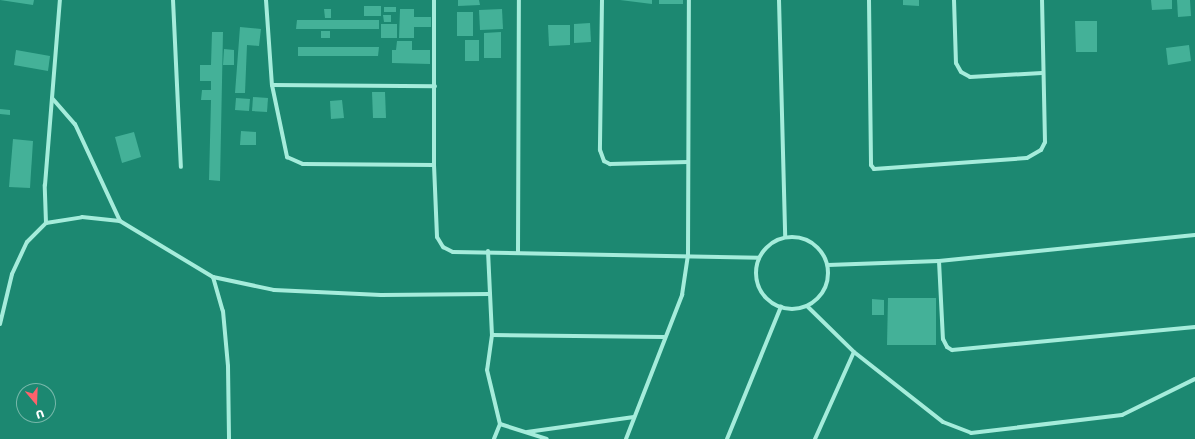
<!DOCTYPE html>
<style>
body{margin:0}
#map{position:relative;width:1195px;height:439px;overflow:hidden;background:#1c8871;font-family:Rubik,sans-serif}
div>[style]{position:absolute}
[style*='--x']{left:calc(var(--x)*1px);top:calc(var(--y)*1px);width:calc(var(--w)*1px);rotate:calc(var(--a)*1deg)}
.building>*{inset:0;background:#44b198}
.street>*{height:4px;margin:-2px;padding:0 2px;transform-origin:2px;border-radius:2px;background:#a5ecdb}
.street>.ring{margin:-2px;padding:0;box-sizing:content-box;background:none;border:4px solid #a5ecdb;border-radius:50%}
span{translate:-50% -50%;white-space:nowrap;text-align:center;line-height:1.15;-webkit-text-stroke:4px #1c8871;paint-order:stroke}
.north{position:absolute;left:16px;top:383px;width:40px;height:40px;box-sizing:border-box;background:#1c8871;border:1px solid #77b8aa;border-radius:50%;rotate:161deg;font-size:11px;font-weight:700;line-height:16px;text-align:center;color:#fff}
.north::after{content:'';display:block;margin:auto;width:14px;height:18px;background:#fd626c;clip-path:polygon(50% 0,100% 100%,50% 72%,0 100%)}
</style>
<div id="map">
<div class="building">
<i style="clip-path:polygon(0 0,34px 0,33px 5px)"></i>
<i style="clip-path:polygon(458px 0,479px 0,480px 5px,458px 6px)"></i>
<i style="clip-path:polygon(620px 0,652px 0,652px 4px)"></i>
<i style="clip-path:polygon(659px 0,683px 0,683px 4px,659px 4px)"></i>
<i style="clip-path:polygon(903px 0,919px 0,919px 6px,903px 5px)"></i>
<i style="clip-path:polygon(1151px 0,1172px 0,1172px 9px,1152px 10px)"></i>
<i style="clip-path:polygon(1177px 0,1190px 0,1191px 16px,1178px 17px)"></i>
<i style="clip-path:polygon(364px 6px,381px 6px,381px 16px,364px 16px)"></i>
<i style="clip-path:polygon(384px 7px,396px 7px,396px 12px,384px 12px)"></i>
<i style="clip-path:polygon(324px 9px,331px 9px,331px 18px,325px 18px)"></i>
<i style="clip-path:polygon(400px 9px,414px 9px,414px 17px,431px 17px,431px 27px,414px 27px,414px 38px,399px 38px)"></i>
<i style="clip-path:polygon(502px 9px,503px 29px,480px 30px,479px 10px)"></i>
<i style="clip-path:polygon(457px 12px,473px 12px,473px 36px,457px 36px)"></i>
<i style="clip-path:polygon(383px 15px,391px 15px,391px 22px,384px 22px)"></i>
<i style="clip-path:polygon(297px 20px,379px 20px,379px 29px,296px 29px)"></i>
<i style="clip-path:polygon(1075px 21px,1097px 21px,1097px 52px,1076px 52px)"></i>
<i style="clip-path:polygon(590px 23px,591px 42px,574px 43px,574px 24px)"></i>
<i style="clip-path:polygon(381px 24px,397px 24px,397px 38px,381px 38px)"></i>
<i style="clip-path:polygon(548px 25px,570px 25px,570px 45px,549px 46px)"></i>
<i style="clip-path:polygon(240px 27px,261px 29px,259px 46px,247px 45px,245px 93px,235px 93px)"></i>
<i style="clip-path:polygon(321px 31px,330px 31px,330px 38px,321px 38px)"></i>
<i style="clip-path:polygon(212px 32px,223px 32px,220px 181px,209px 180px,211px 100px,201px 100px,202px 90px,211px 90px,211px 81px,200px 81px,200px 65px,211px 65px)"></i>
<i style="clip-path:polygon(501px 32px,501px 58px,484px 58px,484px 33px)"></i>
<i style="clip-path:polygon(465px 40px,479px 40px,479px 61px,465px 61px)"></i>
<i style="clip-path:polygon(397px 41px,412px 41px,412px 50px,430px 50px,430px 64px,392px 63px,392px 50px,396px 50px)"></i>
<i style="clip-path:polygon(1189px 45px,1191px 61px,1168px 65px,1166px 48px)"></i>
<i style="clip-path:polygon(298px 47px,379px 47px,378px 56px,298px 56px)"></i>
<i style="clip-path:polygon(224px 49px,234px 50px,234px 65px,223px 65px)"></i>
<i style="clip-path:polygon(16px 50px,50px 56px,48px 71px,14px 65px)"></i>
<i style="clip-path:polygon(372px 92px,385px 92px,386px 118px,373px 118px)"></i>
<i style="clip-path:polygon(253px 97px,268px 98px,267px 112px,252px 111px)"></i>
<i style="clip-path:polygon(236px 98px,250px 99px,249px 111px,235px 110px)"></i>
<i style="clip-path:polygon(342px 100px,344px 118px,331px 119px,330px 101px)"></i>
<i style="clip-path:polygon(0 109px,10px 110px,10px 115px,0 114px)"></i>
<i style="clip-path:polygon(241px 131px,256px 132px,256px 145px,240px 145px)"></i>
<i style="clip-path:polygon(134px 132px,141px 157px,122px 163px,115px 137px)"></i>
<i style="clip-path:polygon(13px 139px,33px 141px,30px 188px,9px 187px)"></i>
<i style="clip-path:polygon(888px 298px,936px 298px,936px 345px,887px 345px)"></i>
<i style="clip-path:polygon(872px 299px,884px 300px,884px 315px,872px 315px)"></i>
</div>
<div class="street">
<i style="--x:173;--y:0;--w:167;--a:87.3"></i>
<i style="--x:266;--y:0;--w:85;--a:86"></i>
<i style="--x:272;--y:85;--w:74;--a:78.2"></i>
<i style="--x:287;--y:157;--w:17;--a:24"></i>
<i style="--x:303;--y:164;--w:131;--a:0.4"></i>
<i style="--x:434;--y:0;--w:165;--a:90"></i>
<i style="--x:434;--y:165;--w:72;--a:87.6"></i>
<i style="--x:437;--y:237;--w:12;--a:59"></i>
<i style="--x:443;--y:247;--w:11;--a:27"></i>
<i style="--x:453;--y:252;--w:306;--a:1.1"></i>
<i style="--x:602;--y:0;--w:150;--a:90.8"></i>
<i style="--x:600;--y:150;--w:12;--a:70"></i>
<i style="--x:604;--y:161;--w:7;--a:27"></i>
<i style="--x:610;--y:164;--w:78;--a:-1.5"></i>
<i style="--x:779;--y:0;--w:237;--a:88.5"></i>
<i style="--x:869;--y:0;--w:165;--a:89.3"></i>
<i style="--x:871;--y:165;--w:5;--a:53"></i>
<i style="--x:874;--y:169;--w:153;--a:-4.1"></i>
<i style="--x:1027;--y:158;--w:16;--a:-30"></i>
<i style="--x:1041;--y:150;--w:9;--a:-63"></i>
<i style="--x:1045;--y:142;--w:142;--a:-91.2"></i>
<i style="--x:954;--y:0;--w:63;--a:88.2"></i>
<i style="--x:956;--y:63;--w:10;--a:61"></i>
<i style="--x:961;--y:72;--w:10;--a:29"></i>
<i style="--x:970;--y:77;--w:72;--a:-3.2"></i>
<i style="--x:272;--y:85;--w:163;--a:0.4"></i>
<i style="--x:52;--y:98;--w:35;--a:49"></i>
<i style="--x:75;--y:124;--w:107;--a:65.1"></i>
<i style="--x:46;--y:223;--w:38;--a:-92"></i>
<i style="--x:45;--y:185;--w:186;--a:-85.4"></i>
<i class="ring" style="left:756px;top:237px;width:68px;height:68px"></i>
<i style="--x:488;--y:251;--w:84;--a:87.3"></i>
<i style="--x:492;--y:335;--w:35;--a:98"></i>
<i style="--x:487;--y:370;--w:56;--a:76.5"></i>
<i style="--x:500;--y:424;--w:16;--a:112"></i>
<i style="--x:518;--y:253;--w:253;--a:-89.8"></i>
<i style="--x:939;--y:261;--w:78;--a:87.1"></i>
<i style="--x:943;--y:339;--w:9;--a:63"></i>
<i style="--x:947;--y:347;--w:6;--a:31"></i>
<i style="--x:952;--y:350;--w:244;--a:-5.4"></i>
<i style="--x:828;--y:265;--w:111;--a:-2.1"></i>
<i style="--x:939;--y:261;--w:257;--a:-5.8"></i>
<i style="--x:213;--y:277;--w:35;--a:74"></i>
<i style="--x:223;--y:311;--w:55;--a:84.8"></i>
<i style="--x:228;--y:366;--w:73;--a:89.2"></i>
<i style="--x:807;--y:306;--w:66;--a:44.4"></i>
<i style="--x:854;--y:352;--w:113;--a:38.2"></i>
<i style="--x:943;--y:422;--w:30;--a:21"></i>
<i style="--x:971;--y:433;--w:152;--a:-6.8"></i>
<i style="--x:1122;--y:415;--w:81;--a:-26.3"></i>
<i style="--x:0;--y:324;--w:51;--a:-76.5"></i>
<i style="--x:12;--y:274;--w:35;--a:-65"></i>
<i style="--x:27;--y:242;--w:27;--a:-45"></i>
<i style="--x:46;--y:223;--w:36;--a:-9"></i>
<i style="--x:82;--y:217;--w:38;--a:6"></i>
<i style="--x:120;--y:221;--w:109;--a:31.1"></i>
<i style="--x:213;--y:277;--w:62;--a:12"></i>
<i style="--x:274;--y:290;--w:107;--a:2.7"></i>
<i style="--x:381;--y:295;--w:109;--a:-0.5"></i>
<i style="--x:492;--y:335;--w:172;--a:0.7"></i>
<i style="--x:500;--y:424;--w:49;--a:17.7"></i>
<i style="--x:527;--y:432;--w:108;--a:-8"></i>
<i style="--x:626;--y:439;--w:155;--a:-68.7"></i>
<i style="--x:682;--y:295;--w:40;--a:-81.5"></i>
<i style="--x:688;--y:255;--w:255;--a:-89.8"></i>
<i style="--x:727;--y:439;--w:143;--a:-67.8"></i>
<i style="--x:815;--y:439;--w:95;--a:-65.9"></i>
</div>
<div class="north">U</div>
</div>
